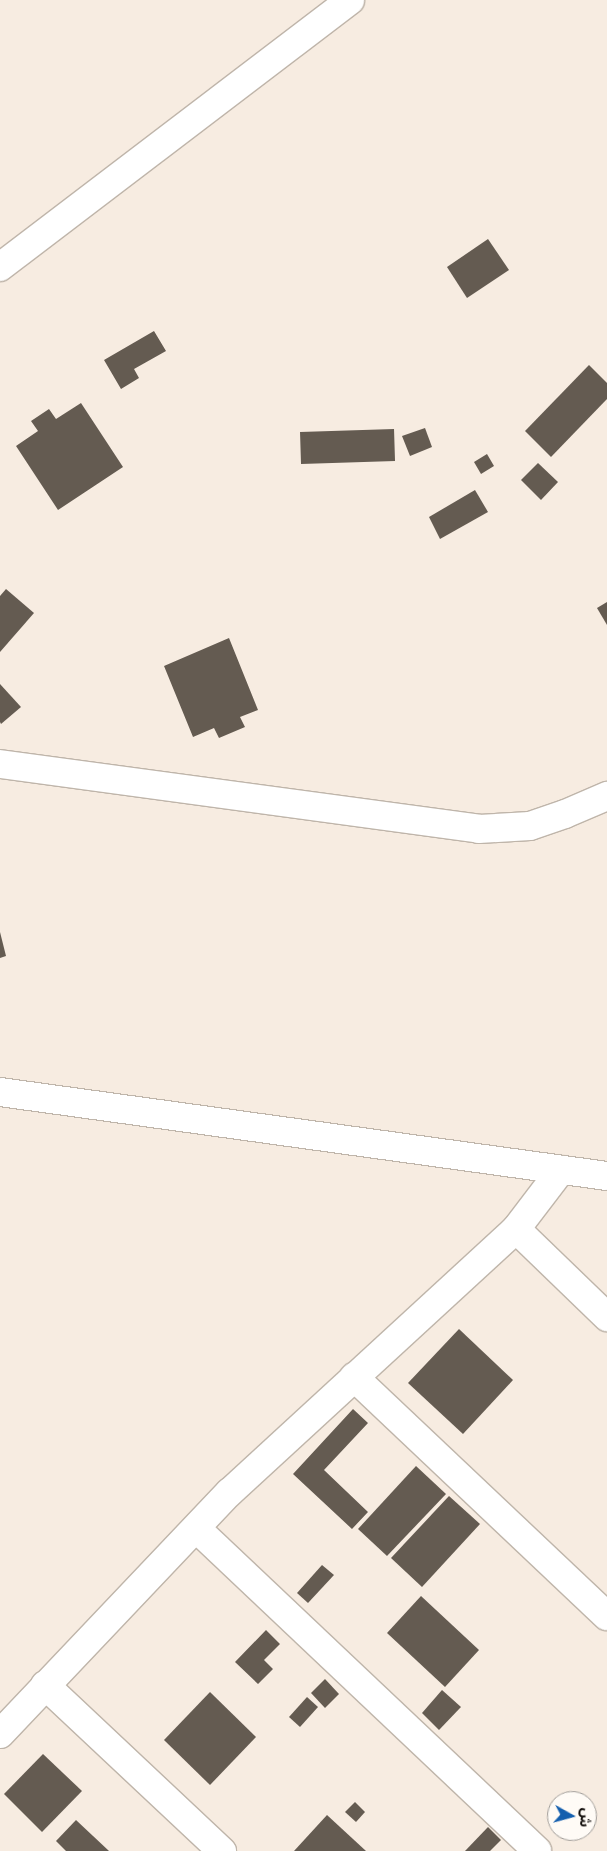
<!DOCTYPE html>
<meta charset="utf-8">
<style>
body{margin:0}
#map{position:relative;width:607px;height:1851px;overflow:hidden;background:#f7ece1;font-family:Arial,"Noto Sans Arabic",sans-serif}
div>[style]{position:absolute}
[style*='--x']{left:calc(var(--x)*1px);top:calc(var(--y)*1px);width:calc(var(--w)*1px);rotate:calc(var(--a)*1deg)}
.building>*{inset:0;background:#645b51}
.roads{filter:drop-shadow(1px 0 #bfb5aa) drop-shadow(-1px 0 #bfb5aa) drop-shadow(0 1px #bfb5aa) drop-shadow(0 -1px #bfb5aa)}
.street>*{height:28px;margin:-14px;padding:0 14px;transform-origin:14px;border-radius:14px;background:#fff}
.secondary>*{height:28px;margin:-14px;padding:0 14px;transform-origin:14px;border-radius:14px;background:#fff}
span{translate:-50% -50%;white-space:nowrap;text-align:center;line-height:1.15;-webkit-text-stroke:5px #fffbf6;paint-order:stroke}
.north{position:absolute;left:547px;top:1791px;width:50px;height:50px;box-sizing:border-box;background:#fffbf6;border:1px solid #a09c98;border-radius:50%;rotate:97deg;font-size:14px;font-weight:700;line-height:20px;text-align:center;color:#120e0b}
.north::after{content:'';display:block;margin:auto;width:18px;height:22px;background:#145fae;clip-path:polygon(50% 0,100% 100%,50% 72%,0 100%)}
</style>
<div id="map">
<div class="building">
<i style="clip-path:polygon(488px 239px,509px 270px,467px 298px,447px 267px)"></i>
<i style="clip-path:polygon(154px 331px,166px 351px,134px 369px,139px 378px,121px 389px,104px 360px)"></i>
<i style="clip-path:polygon(589px 365px,607px 383px,607px 399px,551px 457px,525px 431px)"></i>
<i style="clip-path:polygon(81px 403px,123px 467px,58px 510px,16px 446px,38px 431px,31px 421px,49px 409px,56px 419px)"></i>
<i style="clip-path:polygon(425px 428px,432px 447px,410px 456px,402px 436px)"></i>
<i style="clip-path:polygon(394px 429px,395px 461px,301px 464px,300px 432px)"></i>
<i style="clip-path:polygon(487px 454px,494px 466px,481px 474px,474px 462px)"></i>
<i style="clip-path:polygon(538px 463px,558px 482px,541px 500px,521px 480px)"></i>
<i style="clip-path:polygon(475px 490px,488px 512px,440px 539px,429px 517px)"></i>
<i style="clip-path:polygon(6px 589px,34px 613px,0 652px,0 596px)"></i>
<i style="clip-path:polygon(607px 602px,607px 625px,597px 608px)"></i>
<i style="clip-path:polygon(229px 638px,258px 710px,240px 717px,245px 727px,219px 738px,214px 728px,193px 737px,164px 666px)"></i>
<i style="clip-path:polygon(0 684px,21px 707px,1px 724px,0 722px)"></i>
<i style="clip-path:polygon(0 932px,6px 956px,0 958px)"></i>
<i style="clip-path:polygon(459px 1329px,513px 1380px,463px 1434px,408px 1383px)"></i>
<i style="clip-path:polygon(353px 1409px,368px 1423px,324px 1470px,368px 1512px,352px 1529px,293px 1474px)"></i>
<i style="clip-path:polygon(416px 1466px,446px 1494px,387px 1556px,358px 1529px)"></i>
<i style="clip-path:polygon(449px 1496px,480px 1524px,422px 1587px,391px 1558px)"></i>
<i style="clip-path:polygon(322px 1565px,334px 1575px,308px 1603px,297px 1593px)"></i>
<i style="clip-path:polygon(421px 1596px,479px 1650px,445px 1687px,387px 1633px)"></i>
<i style="clip-path:polygon(266px 1630px,280px 1644px,264px 1660px,273px 1669px,258px 1684px,235px 1662px)"></i>
<i style="clip-path:polygon(325px 1679px,339px 1694px,325px 1708px,311px 1693px)"></i>
<i style="clip-path:polygon(442px 1690px,461px 1707px,439px 1730px,422px 1713px)"></i>
<i style="clip-path:polygon(210px 1692px,256px 1737px,210px 1785px,164px 1740px)"></i>
<i style="clip-path:polygon(307px 1697px,318px 1707px,300px 1727px,289px 1717px)"></i>
<i style="clip-path:polygon(43px 1754px,82px 1791px,42px 1832px,4px 1794px)"></i>
<i style="clip-path:polygon(355px 1802px,365px 1812px,356px 1822px,345px 1812px)"></i>
<i style="clip-path:polygon(327px 1815px,366px 1851px,294px 1851px)"></i>
<i style="clip-path:polygon(76px 1820px,109px 1851px,66px 1851px,56px 1841px)"></i>
<i style="clip-path:polygon(488px 1827px,501px 1840px,490px 1851px,465px 1851px)"></i>
</div>
<div class="roads">
<div class="street">
<i style="--x:0;--y:267;--w:440;--a:-37.3"></i>
<i style="--x:0;--y:764;--w:483;--a:7.7"></i>
<i style="--x:479;--y:829;--w:51;--a:-3.4"></i>
<i style="--x:530;--y:826;--w:37;--a:-19"></i>
<i style="--x:565;--y:814;--w:46;--a:-23.2"></i>
<i style="--x:516;--y:1229;--w:127;--a:44"></i>
<i style="--x:354;--y:1377;--w:348;--a:43.4"></i>
<i style="--x:197;--y:1529;--w:468;--a:43.4"></i>
<i style="--x:45;--y:1685;--w:243;--a:43.2"></i>
<i style="--x:0;--y:1734;--w:334;--a:-46.5"></i>
<i style="--x:230;--y:1492;--w:389;--a:-42.6"></i>
<i style="--x:516;--y:1229;--w:74;--a:-52.7"></i>
</div>
<div class="secondary">
<i style="--x:0;--y:1092;--w:613;--a:7.88"></i>
</div>
</div>
<div class="north">ش</div>
</div>
